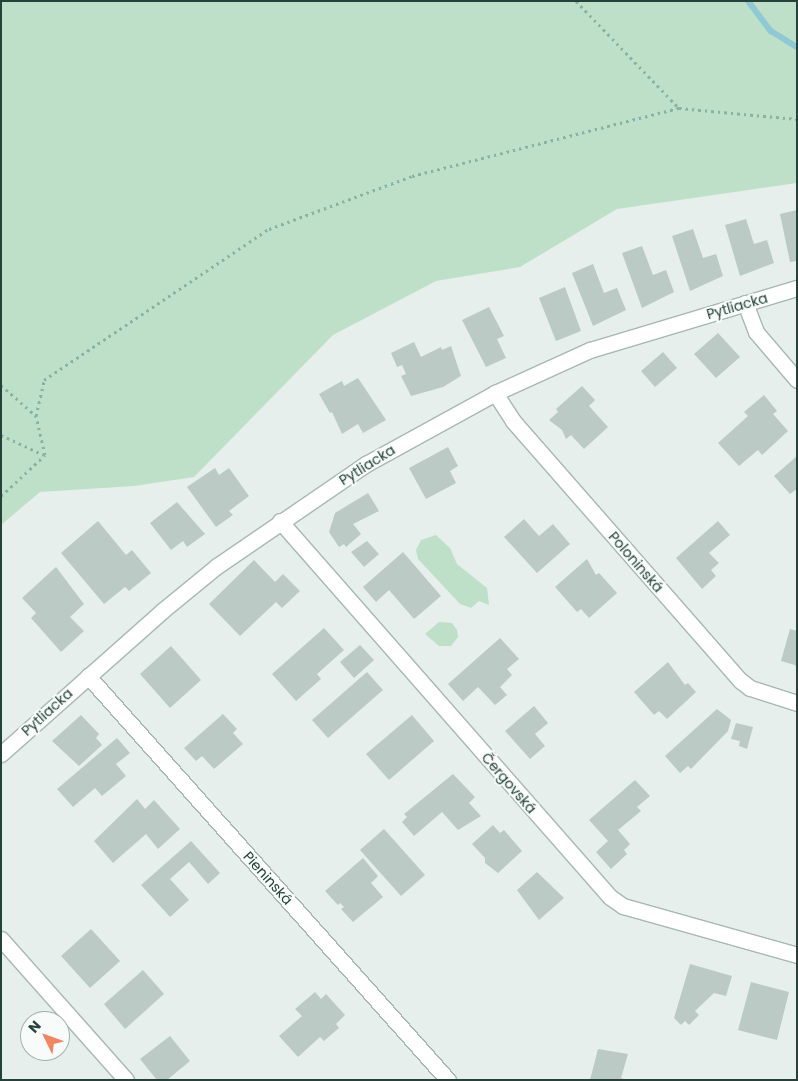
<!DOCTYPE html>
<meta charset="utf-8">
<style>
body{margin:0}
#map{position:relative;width:798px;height:1081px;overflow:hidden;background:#e6efeb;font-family:Poppins,sans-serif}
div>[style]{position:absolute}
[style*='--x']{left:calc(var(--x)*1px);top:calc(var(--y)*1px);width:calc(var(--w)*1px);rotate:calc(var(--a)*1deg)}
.green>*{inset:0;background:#bfe0c8}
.stream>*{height:6px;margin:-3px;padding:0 3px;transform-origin:3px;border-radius:3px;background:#8ec9d4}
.building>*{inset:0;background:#bbcac4}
.path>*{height:3px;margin-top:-1.5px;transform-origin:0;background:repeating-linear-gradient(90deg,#86b3a5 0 2.5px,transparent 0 6.5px)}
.roads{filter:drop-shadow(1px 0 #a8b8b2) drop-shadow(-1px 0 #a8b8b2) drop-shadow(0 1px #a8b8b2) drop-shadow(0 -1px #a8b8b2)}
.minor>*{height:15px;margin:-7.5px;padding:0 7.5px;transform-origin:7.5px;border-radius:7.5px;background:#fff}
span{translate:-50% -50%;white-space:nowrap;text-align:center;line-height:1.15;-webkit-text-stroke:4px #f7fbf9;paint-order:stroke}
.street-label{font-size:14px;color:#24423a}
.frame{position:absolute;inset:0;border:2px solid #24423a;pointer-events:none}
.north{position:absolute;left:20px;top:1011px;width:50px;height:50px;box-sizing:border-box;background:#f7fbf9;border:1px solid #a3b1ad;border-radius:50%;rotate:312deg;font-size:14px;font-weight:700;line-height:20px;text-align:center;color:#24423a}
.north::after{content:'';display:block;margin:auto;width:18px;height:22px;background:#f4845f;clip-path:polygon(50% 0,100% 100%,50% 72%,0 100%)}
</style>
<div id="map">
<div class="green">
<i style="clip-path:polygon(1px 1px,797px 1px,797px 183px,617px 209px,520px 267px,436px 281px,333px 335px,194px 477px,134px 486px,40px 492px,1px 525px)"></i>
<i style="clip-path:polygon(436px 535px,450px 548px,457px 564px,487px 588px,489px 605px,479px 601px,471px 608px,460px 604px,418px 559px,416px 550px,421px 540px)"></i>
<i style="clip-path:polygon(439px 622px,452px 623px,457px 630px,458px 637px,451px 646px,439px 646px,425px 634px)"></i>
</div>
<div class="stream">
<i style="--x:748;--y:1;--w:38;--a:53"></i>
<i style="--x:771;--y:31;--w:31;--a:32"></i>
</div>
<div class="building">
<i style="clip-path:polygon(797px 210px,797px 261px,790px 262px,780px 214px)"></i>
<i style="clip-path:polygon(746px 219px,754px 244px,767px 240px,774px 263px,740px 276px,725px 225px)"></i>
<i style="clip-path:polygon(693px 229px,703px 258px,716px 254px,723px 276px,690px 291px,672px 236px)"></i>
<i style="clip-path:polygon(642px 246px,653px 275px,666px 270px,674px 292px,642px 308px,622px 253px)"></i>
<i style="clip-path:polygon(593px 264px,604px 293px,617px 288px,626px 310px,593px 326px,572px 273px)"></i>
<i style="clip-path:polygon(565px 287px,581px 331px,556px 341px,539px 298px)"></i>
<i style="clip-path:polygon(489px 307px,504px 336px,497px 339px,506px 358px,486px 367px,462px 320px)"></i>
<i style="clip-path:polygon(718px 333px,740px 357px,716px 378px,694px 354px)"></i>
<i style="clip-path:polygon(414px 342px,421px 357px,441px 347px,442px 350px,451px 346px,461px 376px,443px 387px,411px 396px,401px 376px,406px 374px,402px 365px,397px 367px,391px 353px)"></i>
<i style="clip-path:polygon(663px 352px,677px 368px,655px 387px,641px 371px)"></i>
<i style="clip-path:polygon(358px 378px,386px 420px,363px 433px,358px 424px,342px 434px,332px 412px,330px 413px,319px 394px,342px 381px,344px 386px)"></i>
<i style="clip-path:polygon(582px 386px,595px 400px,589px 406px,608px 427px,584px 449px,571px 435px,566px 439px,562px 430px,549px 420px,558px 412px,556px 409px)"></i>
<i style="clip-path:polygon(764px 395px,777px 411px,773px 414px,788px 431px,762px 455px,758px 450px,739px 466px,718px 443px,748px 416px,744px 412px)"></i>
<i style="clip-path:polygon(448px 447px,458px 466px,450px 471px,456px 483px,426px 499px,409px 468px)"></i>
<i style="clip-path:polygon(797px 456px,797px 489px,790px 494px,774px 476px)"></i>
<i style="clip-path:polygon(215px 468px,219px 475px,229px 468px,249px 496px,229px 511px,233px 515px,216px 527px,187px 487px)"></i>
<i style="clip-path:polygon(368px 493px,379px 511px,353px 524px,361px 534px,346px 547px,344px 544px,339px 547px,329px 532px,335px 513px)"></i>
<i style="clip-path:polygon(177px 502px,205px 534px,187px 547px,183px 541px,171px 550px,150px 523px)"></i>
<i style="clip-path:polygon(524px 519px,539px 536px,553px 524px,570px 544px,537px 573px,504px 537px)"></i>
<i style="clip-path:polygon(98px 521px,126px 555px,132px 550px,151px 573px,129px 591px,125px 587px,104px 604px,61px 553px)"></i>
<i style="clip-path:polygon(718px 521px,730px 535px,709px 553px,719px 563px,711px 570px,716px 576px,702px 589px,676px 558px)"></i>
<i style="clip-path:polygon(367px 541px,379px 554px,364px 567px,351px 552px)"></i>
<i style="clip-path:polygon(403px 552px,441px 596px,414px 619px,389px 590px,376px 602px,363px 587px)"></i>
<i style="clip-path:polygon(587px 559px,596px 575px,599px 573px,617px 593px,589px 618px,581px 609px,577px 612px,555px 587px)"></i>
<i style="clip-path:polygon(254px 560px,275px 582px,283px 574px,300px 591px,282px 608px,276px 602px,240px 636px,209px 604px)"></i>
<i style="clip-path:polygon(56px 567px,84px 604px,70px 617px,84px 631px,61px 652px,31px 618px,36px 613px,22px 598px)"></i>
<i style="clip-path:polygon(324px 628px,344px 650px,317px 674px,321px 679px,296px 701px,272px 674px)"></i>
<i style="clip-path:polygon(790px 629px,797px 631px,797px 669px,795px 665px,781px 661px)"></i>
<i style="clip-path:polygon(500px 638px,519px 659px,507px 669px,512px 675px,500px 687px,507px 695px,495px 705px,478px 687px,463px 701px,448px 684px)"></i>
<i style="clip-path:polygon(360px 645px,374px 660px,354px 678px,340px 662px)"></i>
<i style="clip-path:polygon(171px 646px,201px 680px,170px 708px,140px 674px)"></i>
<i style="clip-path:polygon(668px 662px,685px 685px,688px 683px,696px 692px,667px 719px,659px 711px,654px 715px,634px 692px)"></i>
<i style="clip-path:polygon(367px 672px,383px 690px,328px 738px,312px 720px)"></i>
<i style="clip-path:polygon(534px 706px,548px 723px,535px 734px,545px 746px,530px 759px,505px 731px)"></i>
<i style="clip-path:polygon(717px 709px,731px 720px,728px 731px,691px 769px,688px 766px,680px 773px,665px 756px)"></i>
<i style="clip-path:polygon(223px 714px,237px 729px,233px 733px,243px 744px,214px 769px,202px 756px,196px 761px,184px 748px)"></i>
<i style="clip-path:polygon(81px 715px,99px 734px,96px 738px,102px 745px,79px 766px,52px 741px)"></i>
<i style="clip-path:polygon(412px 715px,434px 741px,389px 780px,366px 754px)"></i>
<i style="clip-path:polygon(736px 723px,753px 727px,747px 749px,739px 746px,740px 741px,731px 739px)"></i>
<i style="clip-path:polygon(117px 738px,130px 753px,116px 764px,126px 776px,102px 796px,95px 788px,73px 807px,57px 789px)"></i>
<i style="clip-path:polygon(453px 774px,475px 797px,469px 803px,481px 816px,458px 830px,442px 812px,414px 836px,402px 822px,407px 817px,404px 814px)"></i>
<i style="clip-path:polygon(635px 780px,650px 796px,637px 807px,641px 811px,618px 830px,630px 844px,624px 850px,627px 854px,611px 869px,596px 852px,608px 841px,589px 820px)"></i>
<i style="clip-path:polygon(137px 799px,145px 809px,154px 800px,180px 829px,158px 849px,146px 834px,113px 863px,94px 841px)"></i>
<i style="clip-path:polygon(493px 825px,500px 833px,504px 830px,522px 851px,498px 873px,485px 863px,485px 858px,472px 844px)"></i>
<i style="clip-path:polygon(384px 829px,425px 875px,401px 896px,360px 850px)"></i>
<i style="clip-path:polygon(191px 841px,220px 873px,208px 884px,189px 862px,170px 879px,189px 900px,170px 917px,141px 885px)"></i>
<i style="clip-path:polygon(363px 858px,378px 876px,371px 883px,383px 897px,353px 922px,341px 909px,344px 907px,340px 903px,338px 905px,325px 891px)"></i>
<i style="clip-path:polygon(537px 872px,564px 898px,539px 920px,517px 890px)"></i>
<i style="clip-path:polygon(91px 929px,120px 961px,90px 988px,61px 956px)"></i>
<i style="clip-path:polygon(690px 964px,732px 976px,726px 996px,714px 993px,695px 1011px,699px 1015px,689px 1025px,685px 1021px,681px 1025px,674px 1018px)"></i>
<i style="clip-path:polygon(143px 970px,164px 994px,125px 1029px,104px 1004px)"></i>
<i style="clip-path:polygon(751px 982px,789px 992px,777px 1040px,738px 1030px)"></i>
<i style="clip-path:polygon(315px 992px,321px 999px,326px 994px,345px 1015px,336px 1024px,339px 1028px,324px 1041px,320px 1037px,298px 1057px,279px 1036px,302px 1016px,295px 1009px)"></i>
<i style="clip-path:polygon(170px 1036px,190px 1061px,167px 1080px,157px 1080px,140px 1059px)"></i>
<i style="clip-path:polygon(598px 1049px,628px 1054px,621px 1078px,627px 1080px,590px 1080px)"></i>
</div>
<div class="path">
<i style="--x:576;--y:1;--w:147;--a:46.1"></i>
<i style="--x:1;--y:385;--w:47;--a:41.5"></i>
<i style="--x:1;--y:435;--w:47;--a:24.9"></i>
<i style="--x:1;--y:496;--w:60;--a:-43"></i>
<i style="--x:45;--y:455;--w:40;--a:-103"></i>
<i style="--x:36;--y:416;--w:37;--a:-77"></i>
<i style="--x:44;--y:380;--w:271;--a:-33.9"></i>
<i style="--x:269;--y:229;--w:153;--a:-20.3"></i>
<i style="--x:412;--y:176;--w:276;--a:-14.3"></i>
<i style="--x:679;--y:108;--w:119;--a:5.3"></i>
</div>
<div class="roads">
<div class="minor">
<i style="--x:745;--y:303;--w:31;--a:69"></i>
<i style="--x:756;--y:332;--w:63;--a:49.5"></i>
<i style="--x:495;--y:393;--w:33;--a:57"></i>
<i style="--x:513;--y:421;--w:346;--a:48.8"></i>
<i style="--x:741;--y:681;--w:11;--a:38"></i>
<i style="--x:750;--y:688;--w:49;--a:17.7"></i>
<i style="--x:280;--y:521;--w:500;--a:48.73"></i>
<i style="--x:610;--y:897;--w:16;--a:35"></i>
<i style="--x:623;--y:906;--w:181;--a:15.7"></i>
<i style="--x:88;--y:676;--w:541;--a:48.3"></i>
<i style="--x:1;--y:754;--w:215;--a:-41.6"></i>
<i style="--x:162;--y:611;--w:71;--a:-39.3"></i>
<i style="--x:217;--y:566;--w:181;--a:-34.4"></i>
<i style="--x:366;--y:464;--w:147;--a:-28.8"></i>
<i style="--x:495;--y:393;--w:104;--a:-24.4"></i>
<i style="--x:590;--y:350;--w:216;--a:-16.7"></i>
<i style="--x:1;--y:939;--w:188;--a:48.4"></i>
</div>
</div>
<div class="street-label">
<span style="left:737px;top:306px;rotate:-16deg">Pytliacka</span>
<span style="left:367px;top:465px;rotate:-32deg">Pytliacka</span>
<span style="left:636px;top:562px;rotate:49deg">Poloninská</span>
<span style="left:47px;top:712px;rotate:-42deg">Pytliacka</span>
<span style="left:509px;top:783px;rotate:49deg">Čergovská</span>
<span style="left:268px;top:878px;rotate:48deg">Pieninská</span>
</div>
<div class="frame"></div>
<div class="north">N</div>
</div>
